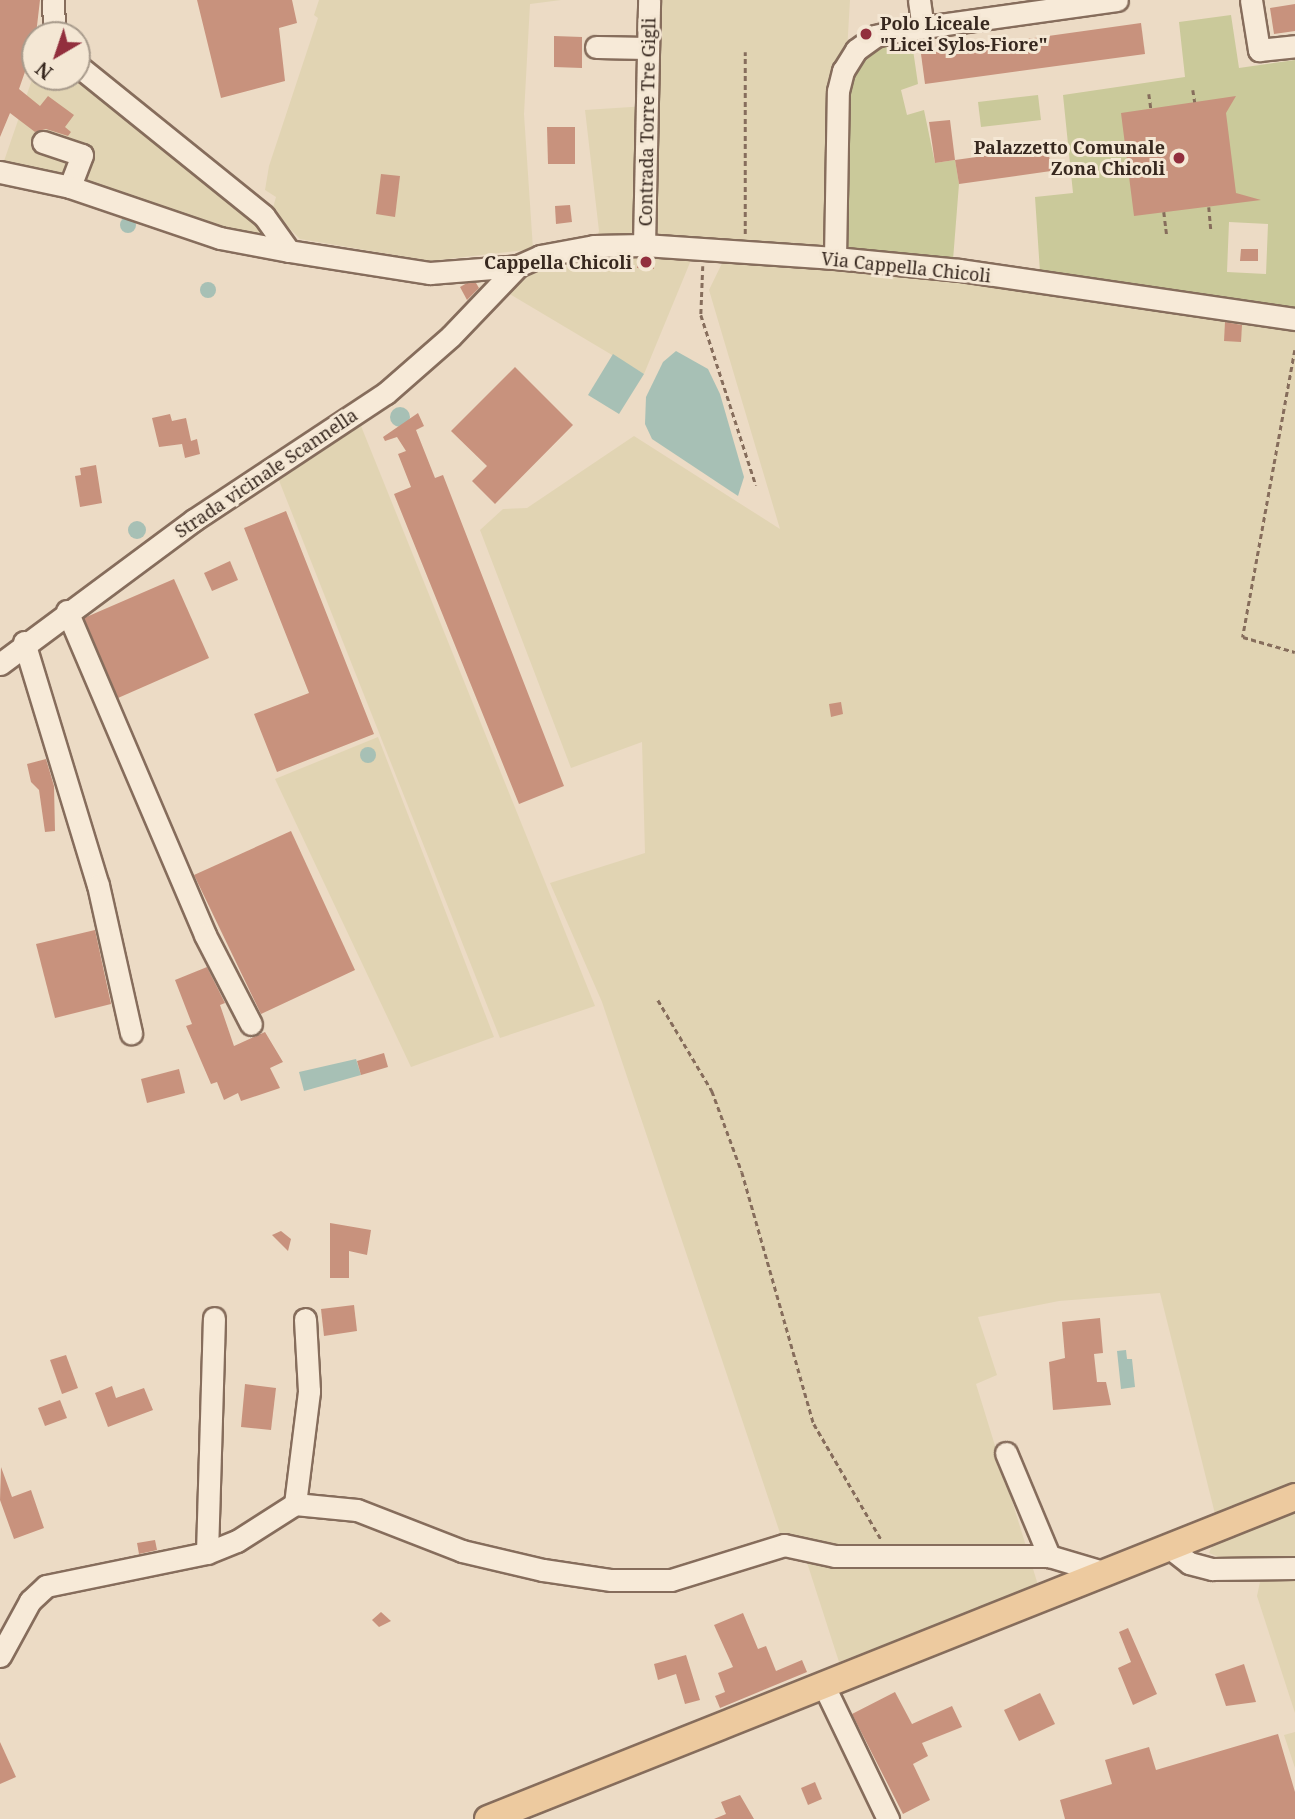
<!DOCTYPE html>
<style>
body{margin:0}
#map{position:relative;width:1295px;height:1819px;overflow:hidden;background:#ecdbc5;font-family:"Noto Serif",serif}
div>[style]{position:absolute}
[style*='--x']{left:calc(var(--x)*1px);top:calc(var(--y)*1px);width:calc(var(--w)*1px);rotate:calc(var(--a)*1deg)}
.farmland>*{inset:0;background:#e1d4b3}
.green>*{inset:0;background:#cac99a}
.water>*{inset:0;background:#a7c0b5}
.round{border-radius:50%}
.building>*{inset:0;background:#c8927d}
.path>*{height:2.5px;margin-top:-1.25px;transform-origin:0;background:repeating-linear-gradient(90deg,#866d5c 0 5px,transparent 0 8.5px)}
.roads{filter:drop-shadow(2px 0 #866d5c) drop-shadow(-2px 0 #866d5c) drop-shadow(0 2px #866d5c) drop-shadow(0 -2px #866d5c)}
.minor>*{height:21px;margin:-10.5px;padding:0 10.5px;transform-origin:10.5px;border-radius:10.5px;background:#f7ead8}
.major>*{height:26px;margin:-13px;padding:0 13px;transform-origin:13px;border-radius:13px;background:#edca9f}
.dots>*{width:19px;height:19px;translate:-50% -50%;box-sizing:border-box;border:4px solid #f4e7d4;border-radius:50%}
span{translate:-50% -50%;white-space:nowrap;text-align:center;line-height:1.15;-webkit-text-stroke:6px #f4e7d4;paint-order:stroke}
.poi-label{font-size:18px;color:#37281f;font-weight:700}
.left{translate:0 -50%;text-align:left}
.right{translate:-100% -50%;text-align:right}
.street-label{font-size:18px;color:#37281f}
.north{position:absolute;left:21px;top:21px;width:70px;height:70px;box-sizing:border-box;background:#f4e7d4;border:2px solid #a89b8c;border-radius:50%;rotate:219deg;font-size:19px;font-weight:700;line-height:28px;text-align:center;color:#37281f}
.north::after{content:'';display:block;margin:auto;width:24px;height:32px;background:#922f3d;clip-path:polygon(50% 0,100% 100%,50% 72%,0 100%)}
</style>
<div id="map">
<div class="farmland">
<i style="clip-path:polygon(319px 0,561px 0,530px 4px,524px 114px,533px 249px,430px 261px,300px 239px,272px 211px,276px 197px,265px 190px,269px 166px,318px 18px,314px 15px)"></i>
<i style="clip-path:polygon(649px 0,850px 0,835px 258px,1295px 328px,1295px 1484px,1215px 1514px,1160px 1293px,1059px 1301px,978px 1317px,997px 1375px,976px 1384px,1038px 1585px,839px 1662px,802px 1547px,784px 1545px,602px 1002px,550px 883px,645px 853px,642px 742px,571px 768px,480px 530px,503px 509px,527px 508px,634px 436px,780px 529px,709px 290px,728px 251px,696px 248px,644px 374px,508px 293px,540px 256px,595px 246px,599px 231px,585px 110px,647px 106px)"></i>
<i style="clip-path:polygon(77px 65px,289px 251px,18px 172px,4px 161px,35px 71px,35px 77px,77px 77px)"></i>
<i style="clip-path:polygon(359px 421px,595px 1006px,500px 1038px,278px 478px)"></i>
<i style="clip-path:polygon(378px 737px,494px 1037px,411px 1067px,275px 779px)"></i>
<i style="clip-path:polygon(1295px 1511px,1295px 1560px,1223px 1559px,1209px 1553px,1213px 1544px)"></i>
<i style="clip-path:polygon(1295px 1573px,1295px 1713px,1257px 1596px,1260px 1582px)"></i>
<i style="clip-path:polygon(1295px 1732px,1295px 1768px,1284px 1735px)"></i>
</div>
<div class="green">
<i style="clip-path:polygon(evenodd,1231px 15px,1239px 68px,1295px 60px,1295px 311px,1040px 272px,1035px 197px,1073px 193px,1063px 95px,1185px 77px,1179px 22px,1231px 15px,1229px 222px,1268px 224px,1266px 274px,1227px 272px,1229px 222px)"></i>
<i style="clip-path:polygon(910px 29px,918px 84px,901px 90px,907px 115px,924px 110px,935px 163px,955px 160px,959px 184px,953px 260px,835px 258px,838px 91px,856px 50px)"></i>
<i style="clip-path:polygon(1038px 95px,1041px 120px,981px 127px,978px 102px)"></i>
</div>
<div class="water">
<i class="round" style="left:120px;top:217px;width:16px;height:16px"></i>
<i class="round" style="left:200px;top:282px;width:16px;height:16px"></i>
<i style="clip-path:polygon(676px 351px,708px 369px,720px 394px,744px 477px,738px 496px,652px 439px,645px 424px,646px 397px,663px 362px)"></i>
<i style="clip-path:polygon(613px 354px,644px 374px,619px 414px,588px 395px)"></i>
<i class="round" style="left:390px;top:407px;width:20px;height:20px"></i>
<i class="round" style="left:128px;top:521px;width:18px;height:18px"></i>
<i class="round" style="left:360px;top:747px;width:16px;height:16px"></i>
<i style="clip-path:polygon(356px 1059px,361px 1075px,304px 1091px,299px 1072px)"></i>
<i style="clip-path:polygon(1126px 1350px,1127px 1359px,1132px 1359px,1135px 1387px,1121px 1389px,1117px 1351px)"></i>
</div>
<div class="building">
<i style="clip-path:polygon(0 0,40px 0,35px 43px,19px 89px,40px 106px,48px 96px,74px 115px,65px 127px,71px 132px,68px 136px,46px 129px,35px 132px,10px 113px,0 137px)"></i>
<i style="clip-path:polygon(197px 0,292px 0,297px 23px,279px 28px,285px 81px,221px 98px)"></i>
<i style="clip-path:polygon(1295px 4px,1295px 31px,1274px 34px,1270px 8px)"></i>
<i style="clip-path:polygon(1141px 23px,1145px 54px,925px 84px,921px 54px)"></i>
<i style="clip-path:polygon(554px 36px,582px 37px,582px 68px,554px 67px)"></i>
<i style="clip-path:polygon(1236px 96px,1226px 113px,1236px 193px,1261px 200px,1134px 216px,1121px 113px)"></i>
<i style="clip-path:polygon(950px 120px,955px 160px,935px 163px,929px 122px)"></i>
<i style="clip-path:polygon(547px 127px,575px 127px,575px 164px,548px 164px)"></i>
<i style="clip-path:polygon(1048px 147px,1051px 171px,959px 184px,955px 160px)"></i>
<i style="clip-path:polygon(381px 174px,400px 176px,395px 217px,376px 214px)"></i>
<i style="clip-path:polygon(570px 205px,572px 222px,556px 224px,555px 206px)"></i>
<i style="clip-path:polygon(1241px 249px,1258px 249px,1258px 261px,1240px 261px)"></i>
<i style="clip-path:polygon(637px 258px,654px 259px,654px 269px,637px 268px)"></i>
<i style="clip-path:polygon(467px 283px,476px 283px,479px 288px,467px 300px,460px 287px)"></i>
<i style="clip-path:polygon(1225px 322px,1242px 325px,1241px 342px,1224px 341px)"></i>
<i style="clip-path:polygon(515px 367px,573px 425px,495px 504px,472px 481px,487px 466px,451px 431px)"></i>
<i style="clip-path:polygon(418px 413px,424px 426px,416px 430px,435px 478px,443px 475px,564px 786px,519px 804px,394px 494px,411px 487px,398px 454px,406px 451px,397px 437px,385px 441px,383px 437px)"></i>
<i style="clip-path:polygon(170px 414px,172px 421px,186px 418px,191px 441px,197px 439px,200px 454px,185px 458px,182px 444px,159px 447px,152px 418px)"></i>
<i style="clip-path:polygon(96px 465px,102px 503px,80px 507px,75px 476px,81px 475px,80px 468px)"></i>
<i style="clip-path:polygon(286px 511px,374px 734px,277px 772px,254px 714px,309px 693px,244px 528px)"></i>
<i style="clip-path:polygon(230px 561px,238px 580px,212px 591px,204px 573px)"></i>
<i style="clip-path:polygon(174px 579px,209px 658px,118px 698px,84px 618px)"></i>
<i style="clip-path:polygon(841px 702px,843px 714px,831px 717px,829px 704px)"></i>
<i style="clip-path:polygon(46px 759px,54px 786px,55px 831px,45px 832px,39px 790px,31px 782px,27px 764px)"></i>
<i style="clip-path:polygon(291px 831px,355px 970px,261px 1014px,194px 875px)"></i>
<i style="clip-path:polygon(95px 930px,111px 1004px,55px 1018px,36px 944px)"></i>
<i style="clip-path:polygon(207px 967px,225px 1003px,220px 1005px,234px 1046px,265px 1032px,283px 1062px,270px 1068px,280px 1088px,241px 1101px,238px 1093px,224px 1100px,217px 1082px,211px 1084px,186px 1026px,192px 1024px,175px 980px)"></i>
<i style="clip-path:polygon(384px 1053px,388px 1067px,361px 1075px,357px 1061px)"></i>
<i style="clip-path:polygon(179px 1069px,185px 1093px,147px 1103px,141px 1079px)"></i>
<i style="clip-path:polygon(330px 1223px,371px 1230px,367px 1255px,349px 1251px,349px 1278px,330px 1278px)"></i>
<i style="clip-path:polygon(281px 1231px,291px 1239px,288px 1251px,272px 1235px)"></i>
<i style="clip-path:polygon(354px 1305px,357px 1331px,324px 1336px,321px 1309px)"></i>
<i style="clip-path:polygon(1100px 1318px,1103px 1353px,1094px 1354px,1097px 1382px,1106px 1382px,1111px 1405px,1053px 1410px,1049px 1362px,1065px 1358px,1062px 1322px)"></i>
<i style="clip-path:polygon(66px 1355px,78px 1388px,62px 1394px,50px 1360px)"></i>
<i style="clip-path:polygon(245px 1384px,276px 1388px,271px 1430px,241px 1427px)"></i>
<i style="clip-path:polygon(112px 1386px,116px 1398px,144px 1388px,153px 1410px,108px 1427px,95px 1393px)"></i>
<i style="clip-path:polygon(60px 1400px,67px 1418px,45px 1426px,38px 1408px)"></i>
<i style="clip-path:polygon(1px 1467px,12px 1497px,31px 1490px,44px 1528px,14px 1539px,0 1500px)"></i>
<i style="clip-path:polygon(155px 1540px,157px 1550px,139px 1554px,137px 1543px)"></i>
<i style="clip-path:polygon(381px 1612px,391px 1621px,379px 1627px,372px 1620px)"></i>
<i style="clip-path:polygon(743px 1613px,758px 1649px,766px 1646px,776px 1671px,802px 1660px,807px 1672px,720px 1708px,715px 1696px,725px 1692px,718px 1673px,733px 1667px,714px 1625px)"></i>
<i style="clip-path:polygon(1128px 1628px,1157px 1694px,1133px 1705px,1118px 1668px,1131px 1662px,1119px 1632px)"></i>
<i style="clip-path:polygon(686px 1655px,700px 1700px,685px 1704px,676px 1674px,658px 1680px,654px 1664px)"></i>
<i style="clip-path:polygon(1244px 1664px,1256px 1702px,1226px 1706px,1215px 1674px)"></i>
<i style="clip-path:polygon(895px 1692px,912px 1724px,952px 1706px,962px 1727px,922px 1743px,928px 1756px,913px 1764px,930px 1800px,903px 1814px,852px 1714px)"></i>
<i style="clip-path:polygon(1040px 1693px,1055px 1724px,1019px 1741px,1004px 1710px)"></i>
<i style="clip-path:polygon(1278px 1734px,1295px 1792px,1295px 1819px,1065px 1819px,1060px 1800px,1112px 1784px,1105px 1760px,1149px 1747px,1156px 1770px)"></i>
<i style="clip-path:polygon(0 1742px,16px 1777px,0 1784px)"></i>
<i style="clip-path:polygon(815px 1782px,822px 1799px,808px 1805px,801px 1788px)"></i>
<i style="clip-path:polygon(740px 1795px,754px 1819px,714px 1819px,726px 1814px,721px 1802px)"></i>
</div>
<div class="path">
<i style="--x:1193;--y:90;--w:12;--a:81"></i>
<i style="--x:1149;--y:94;--w:15;--a:82"></i>
<i style="--x:1209;--y:207;--w:22;--a:85"></i>
<i style="--x:1164;--y:212;--w:23;--a:83"></i>
<i style="--x:745;--y:234;--w:182;--a:-90"></i>
<i style="--x:703;--y:266;--w:49;--a:92.3"></i>
<i style="--x:701;--y:315;--w:179;--a:72.1"></i>
<i style="--x:1295;--y:350;--w:292;--a:100.3"></i>
<i style="--x:1243;--y:637;--w:54;--a:16.1"></i>
<i style="--x:658;--y:1000;--w:106;--a:59.3"></i>
<i style="--x:712;--y:1091;--w:86;--a:69.7"></i>
<i style="--x:742;--y:1172;--w:262;--a:74.1"></i>
<i style="--x:814;--y:1424;--w:133;--a:59.8"></i>
</div>
<div class="roads">
<div class="minor">
<i style="--x:53;--y:0;--w:35;--a:88"></i>
<i style="--x:919;--y:0;--w:27;--a:82"></i>
<i style="--x:1251;--y:0;--w:51;--a:80.9"></i>
<i style="--x:1259;--y:50;--w:36;--a:-6"></i>
<i style="--x:596;--y:47;--w:52;--a:1.1"></i>
<i style="--x:77;--y:65;--w:240;--a:38.9"></i>
<i style="--x:264;--y:216;--w:43;--a:54.5"></i>
<i style="--x:43;--y:142;--w:41;--a:18.4"></i>
<i style="--x:82;--y:155;--w:34;--a:111"></i>
<i style="--x:0;--y:172;--w:72;--a:12.1"></i>
<i style="--x:70;--y:187;--w:158;--a:18.8"></i>
<i style="--x:220;--y:238;--w:70;--a:10.7"></i>
<i style="--x:289;--y:251;--w:143;--a:8.9"></i>
<i style="--x:430;--y:273;--w:88;--a:-4.5"></i>
<i style="--x:644;--y:245;--w:245;--a:-88.8"></i>
<i style="--x:835;--y:258;--w:167;--a:-89"></i>
<i style="--x:838;--y:91;--w:21;--a:-76"></i>
<i style="--x:843;--y:71;--w:25;--a:-58"></i>
<i style="--x:856;--y:50;--w:24;--a:-36"></i>
<i style="--x:875;--y:36;--w:23;--a:-13"></i>
<i style="--x:897;--y:31;--w:222;--a:-8"></i>
<i style="--x:67;--y:611;--w:352;--a:66.9"></i>
<i style="--x:205;--y:935;--w:100;--a:62.7"></i>
<i style="--x:24;--y:642;--w:254;--a:73.1"></i>
<i style="--x:98;--y:885;--w:152;--a:77.4"></i>
<i style="--x:0;--y:664;--w:242;--a:-36.6"></i>
<i style="--x:194;--y:520;--w:230;--a:-33.5"></i>
<i style="--x:386;--y:393;--w:86;--a:-41.2"></i>
<i style="--x:451;--y:336;--w:97;--a:-46.3"></i>
<i style="--x:518;--y:266;--w:24;--a:-24"></i>
<i style="--x:540;--y:256;--w:55;--a:-10.5"></i>
<i style="--x:594;--y:246;--w:50;--a:-1.1"></i>
<i style="--x:644;--y:245;--w:191;--a:3.9"></i>
<i style="--x:835;--y:258;--w:125;--a:5.5"></i>
<i style="--x:959;--y:270;--w:340;--a:8.3"></i>
<i style="--x:1006;--y:1453;--w:112;--a:67.3"></i>
<i style="--x:295;--y:1504;--w:114;--a:-82.9"></i>
<i style="--x:309;--y:1391;--w:72;--a:-93.2"></i>
<i style="--x:1170;--y:1548;--w:24;--a:38"></i>
<i style="--x:1189;--y:1563;--w:24;--a:15"></i>
<i style="--x:1212;--y:1569;--w:83;--a:-0.7"></i>
<i style="--x:207;--y:1553;--w:235;--a:-88.3"></i>
<i style="--x:0;--y:1656;--w:63;--a:-61.4"></i>
<i style="--x:30;--y:1601;--w:22;--a:-43"></i>
<i style="--x:46;--y:1586;--w:164;--a:-11.6"></i>
<i style="--x:207;--y:1553;--w:32;--a:-22"></i>
<i style="--x:237;--y:1541;--w:69;--a:-32.5"></i>
<i style="--x:295;--y:1504;--w:62;--a:5.5"></i>
<i style="--x:357;--y:1510;--w:113;--a:21.3"></i>
<i style="--x:462;--y:1551;--w:83;--a:13.2"></i>
<i style="--x:543;--y:1570;--w:69;--a:8.4"></i>
<i style="--x:611;--y:1580;--w:60;--a:0"></i>
<i style="--x:671;--y:1580;--w:118;--a:-17.2"></i>
<i style="--x:784;--y:1545;--w:52;--a:12.2"></i>
<i style="--x:835;--y:1556;--w:214;--a:0"></i>
<i style="--x:1049;--y:1556;--w:59;--a:16.6"></i>
<i style="--x:824;--y:1686;--w:148;--a:64.3"></i>
</div>
<div class="major">
<i style="--x:488;--y:1819;--w:869;--a:-21.75"></i>
</div>
</div>
<div class="dots">
<i style="left:866px;top:34px;background:#922f3d"></i>
<i style="left:1179px;top:158px;background:#922f3d"></i>
<i style="left:646px;top:262px;background:#922f3d"></i>
</div>
<div class="poi-label">
<span class="left" style="left:880px;top:34px">Polo Liceale<br>"Licei Sylos-Fiore"</span>
<span class="right" style="left:1165px;top:158px">Palazzetto Comunale<br>Zona Chicoli</span>
<span class="right" style="left:632px;top:262px">Cappella Chicoli</span>
</div>
<div class="street-label">
<span style="left:647px;top:122px;rotate:-89deg">Contrada Torre Tre Gigli</span>
<span style="left:906px;top:267px;rotate:6deg">Via Cappella Chicoli</span>
<span style="left:266px;top:473px;rotate:-34deg">Strada vicinale Scannella</span>
</div>
<div class="north">N</div>
</div>
